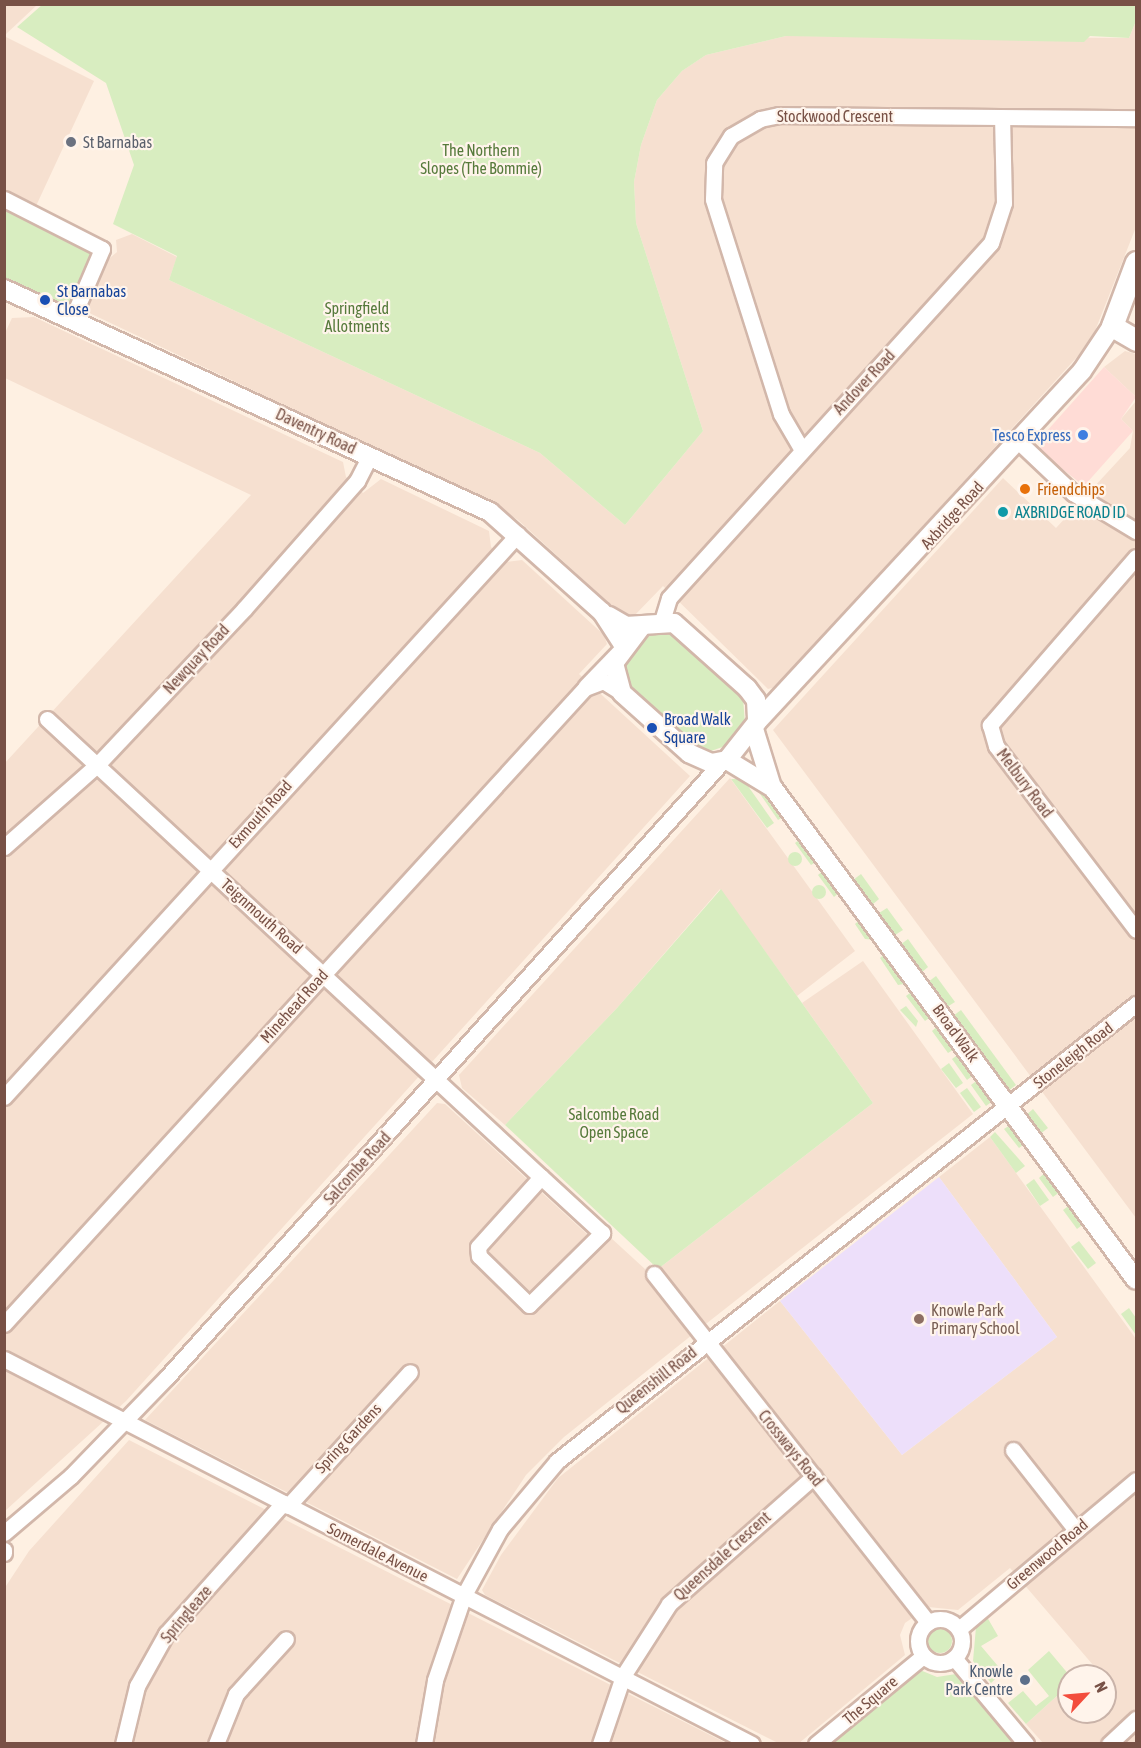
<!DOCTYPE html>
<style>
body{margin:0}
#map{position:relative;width:1141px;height:1748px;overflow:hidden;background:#fef0e2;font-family:"Asap Condensed",sans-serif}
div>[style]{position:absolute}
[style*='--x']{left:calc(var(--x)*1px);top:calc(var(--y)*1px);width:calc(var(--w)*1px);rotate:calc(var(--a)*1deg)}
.residential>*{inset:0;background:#f6e0d0}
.commercial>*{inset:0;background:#ffdcd6}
.education>*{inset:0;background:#eddffa}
.green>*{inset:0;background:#d8edc0}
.round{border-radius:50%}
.roads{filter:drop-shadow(2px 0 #d2b7aa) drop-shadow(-2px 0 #d2b7aa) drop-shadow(0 2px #d2b7aa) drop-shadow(0 -2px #d2b7aa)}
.minor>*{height:15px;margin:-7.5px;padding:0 7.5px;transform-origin:7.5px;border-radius:7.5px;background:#fff}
.minor>.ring{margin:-7.5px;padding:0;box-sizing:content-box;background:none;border:15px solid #fff;border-radius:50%}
.tertiary>*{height:18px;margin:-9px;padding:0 9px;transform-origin:9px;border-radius:9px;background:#fff}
.secondary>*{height:21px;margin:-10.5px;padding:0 10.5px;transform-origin:10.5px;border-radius:10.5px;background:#fff}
.dots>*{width:16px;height:16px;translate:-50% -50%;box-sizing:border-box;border:3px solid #fff4eb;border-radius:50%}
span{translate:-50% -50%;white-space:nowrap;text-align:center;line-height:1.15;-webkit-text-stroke:4.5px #fff4eb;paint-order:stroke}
.street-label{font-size:16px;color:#785146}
.worship-label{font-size:16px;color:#5b616d}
.left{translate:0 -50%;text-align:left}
.park-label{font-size:16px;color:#567a3b}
.transit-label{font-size:16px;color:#164399}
.shop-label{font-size:16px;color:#366cbe}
.right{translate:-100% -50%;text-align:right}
.food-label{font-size:16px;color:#c56008}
.culture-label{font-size:16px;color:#0d838f}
.education-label{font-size:16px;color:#785e54}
.service-label{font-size:16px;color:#4e5e75}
.frame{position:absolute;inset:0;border:6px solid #785146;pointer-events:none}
.north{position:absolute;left:1057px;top:1664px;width:60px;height:60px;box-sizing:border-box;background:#fff4eb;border:2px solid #c9b3a9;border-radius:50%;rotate:64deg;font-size:16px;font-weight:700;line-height:24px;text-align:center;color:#785146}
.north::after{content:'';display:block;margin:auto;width:21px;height:27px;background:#f34d3d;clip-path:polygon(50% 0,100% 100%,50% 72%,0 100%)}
</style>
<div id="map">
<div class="residential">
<i style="clip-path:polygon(5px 4px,37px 4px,37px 5px,5px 35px)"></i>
<i style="clip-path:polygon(1136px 21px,1136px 227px,1095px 331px,1078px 356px,776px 687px,768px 689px,663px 586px,633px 617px,622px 615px,518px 520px,493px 504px,83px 310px,104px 263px,117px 252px,116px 240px,132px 234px,177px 257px,169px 280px,540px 453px,625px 525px,703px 431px,636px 223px,634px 182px,641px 145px,657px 100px,682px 71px,706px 55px,786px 36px,1129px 38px)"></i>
<i style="clip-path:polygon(4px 36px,94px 81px,36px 206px,5px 192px)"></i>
<i style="clip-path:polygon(34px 317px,343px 462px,346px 477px,363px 493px,381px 479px,489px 531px,491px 547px,507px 562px,522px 560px,604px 635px,607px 644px,579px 674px,690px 776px,126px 1401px,5px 1511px,4px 764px,251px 495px,5px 378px,5px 333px,12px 318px)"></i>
<i style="clip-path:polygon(1125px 351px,1136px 354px,1136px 397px,1104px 367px)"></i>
<i style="clip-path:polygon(1136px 401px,1136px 1218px,773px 730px,1003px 478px,1056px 528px,1130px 448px,1133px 431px,1121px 419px)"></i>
<i style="clip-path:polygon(730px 778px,855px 951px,797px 996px,720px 889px,617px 1008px,505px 1125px,462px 1088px,459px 1075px)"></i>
<i style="clip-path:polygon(863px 961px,973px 1114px,702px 1327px,658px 1269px,873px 1103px,802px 1003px)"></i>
<i style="clip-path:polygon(437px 1103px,445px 1104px,601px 1247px,610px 1237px,646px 1270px,692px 1335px,564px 1437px,526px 1475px,457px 1579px,145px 1420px)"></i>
<i style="clip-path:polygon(990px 1137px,1136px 1339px,1136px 1743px,1043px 1743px,1026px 1724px,1069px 1685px,1069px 1712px,1105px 1712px,1105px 1676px,1080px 1676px,1093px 1665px,1010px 1568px,958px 1610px,928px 1607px,905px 1623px,900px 1635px,905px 1655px,798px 1744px,778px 1743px,485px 1595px,482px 1590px,501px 1555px,558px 1478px,780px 1301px,902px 1455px,1057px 1337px,939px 1177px)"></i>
<i style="clip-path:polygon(129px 1440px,472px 1615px,726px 1743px,5px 1743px,4px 1589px,29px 1551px)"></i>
</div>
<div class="commercial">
<i style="clip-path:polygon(1104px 367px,1136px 397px,1121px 419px,1133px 431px,1084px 486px,1043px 454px,1038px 441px)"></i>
</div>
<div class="education">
<i style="clip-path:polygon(939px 1177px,1057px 1337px,902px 1455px,780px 1301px)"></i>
</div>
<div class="green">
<i style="clip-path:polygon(43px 4px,1136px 4px,1136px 21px,1129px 38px,1090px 36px,1084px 42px,786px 36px,706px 55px,682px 71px,657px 100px,641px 145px,634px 182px,636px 223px,703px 431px,625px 525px,540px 453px,169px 280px,177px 256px,113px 224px,134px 165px,106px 83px,17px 27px)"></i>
<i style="clip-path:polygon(4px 204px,99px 249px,70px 309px,5px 279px)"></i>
<i style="clip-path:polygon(654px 631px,672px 632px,743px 697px,745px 724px,731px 744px,711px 751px,695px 746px,625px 683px,624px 659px)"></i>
<i style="clip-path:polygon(745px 772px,785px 813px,783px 817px,778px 820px)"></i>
<i style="clip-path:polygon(731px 779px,743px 779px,774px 823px,767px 828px)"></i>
<i style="clip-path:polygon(803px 837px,819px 860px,811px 865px,795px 843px)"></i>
<i class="round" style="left:788px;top:852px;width:14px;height:14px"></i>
<i style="clip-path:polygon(825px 869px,842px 890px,834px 897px,818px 875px)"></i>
<i style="clip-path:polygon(861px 874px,879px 899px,872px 905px,853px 880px)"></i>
<i class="round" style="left:812px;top:885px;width:14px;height:14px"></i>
<i style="clip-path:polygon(721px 889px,873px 1103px,658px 1269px,505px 1125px,617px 1008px)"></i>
<i style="clip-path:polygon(887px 908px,903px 930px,895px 935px,879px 913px)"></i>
<i style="clip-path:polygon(862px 918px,876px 940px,865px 939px,855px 924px)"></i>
<i style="clip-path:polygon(908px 939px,928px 967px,921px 973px,900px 945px)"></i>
<i style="clip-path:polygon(887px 952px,909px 983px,898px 985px,880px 958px)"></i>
<i style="clip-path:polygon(936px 976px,955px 1002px,947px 1007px,928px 982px)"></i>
<i style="clip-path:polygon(914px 990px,933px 1015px,925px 1021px,906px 996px)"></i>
<i style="clip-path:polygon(906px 1006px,918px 1021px,916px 1027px,900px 1010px)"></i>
<i style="clip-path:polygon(961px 1010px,1016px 1085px,1008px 1091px,953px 1016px)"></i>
<i style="clip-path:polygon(939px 1025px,956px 1048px,948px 1053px,932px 1031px)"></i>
<i style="clip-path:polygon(960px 1053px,975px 1074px,967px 1080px,952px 1059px)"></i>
<i style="clip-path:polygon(949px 1063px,963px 1083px,956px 1088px,941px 1069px)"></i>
<i style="clip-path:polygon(979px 1079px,994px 1100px,986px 1106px,971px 1085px)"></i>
<i style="clip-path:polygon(967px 1088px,981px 1107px,974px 1112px,960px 1093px)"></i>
<i style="clip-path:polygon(1033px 1109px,1048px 1128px,1040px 1134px,1025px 1116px)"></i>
<i style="clip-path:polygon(1013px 1123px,1027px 1142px,1019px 1148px,1004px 1129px)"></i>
<i style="clip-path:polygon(995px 1132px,1025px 1166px,1016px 1173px,990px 1137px)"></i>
<i style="clip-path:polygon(1047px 1171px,1061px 1191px,1053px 1197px,1039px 1178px)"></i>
<i style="clip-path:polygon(1034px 1179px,1049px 1200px,1040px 1206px,1026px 1185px)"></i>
<i style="clip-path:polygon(1071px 1204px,1085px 1223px,1077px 1229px,1063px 1210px)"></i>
<i style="clip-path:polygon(1079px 1241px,1096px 1263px,1088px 1269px,1071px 1247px)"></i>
<i style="clip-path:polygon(1129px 1308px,1136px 1318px,1136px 1335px,1121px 1314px)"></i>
<i style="clip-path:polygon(987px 1617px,998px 1636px,981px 1646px,1003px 1672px,991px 1683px,973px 1661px,976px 1627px)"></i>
<i class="round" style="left:928px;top:1629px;width:24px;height:24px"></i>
<i style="clip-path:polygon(1049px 1651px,1070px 1676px,1069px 1685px,1026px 1724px,1008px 1703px,1023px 1691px,1036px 1706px,1049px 1696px,1028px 1670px)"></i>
<i style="clip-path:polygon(920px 1670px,937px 1677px,956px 1674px,1015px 1743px,830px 1743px)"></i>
</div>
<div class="roads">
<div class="minor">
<i style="--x:4;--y:199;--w:110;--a:27"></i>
<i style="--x:102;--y:249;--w:76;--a:113.2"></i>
<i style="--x:1018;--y:441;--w:76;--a:43.4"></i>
<i style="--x:1073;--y:493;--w:74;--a:31.1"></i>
<i style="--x:802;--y:450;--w:42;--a:-120.3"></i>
<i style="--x:781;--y:414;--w:225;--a:-107.6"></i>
<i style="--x:713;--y:199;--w:36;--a:-88"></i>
<i style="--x:714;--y:163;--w:32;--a:-58"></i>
<i style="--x:731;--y:136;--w:34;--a:-30"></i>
<i style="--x:760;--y:119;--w:19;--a:-12"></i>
<i style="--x:779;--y:115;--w:357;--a:0.5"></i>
<i style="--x:1136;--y:557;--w:223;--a:131"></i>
<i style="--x:990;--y:725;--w:22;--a:74"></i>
<i style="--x:996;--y:746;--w:231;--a:52.7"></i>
<i style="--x:662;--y:621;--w:24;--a:-73"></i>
<i style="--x:669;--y:598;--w:479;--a:-47.8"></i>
<i style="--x:991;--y:243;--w:42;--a:-72"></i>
<i style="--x:1004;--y:203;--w:85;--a:-91.3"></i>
<i style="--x:586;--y:686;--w:46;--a:-45.9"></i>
<i style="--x:47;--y:719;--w:674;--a:42.83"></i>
<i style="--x:541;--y:1177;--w:94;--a:132"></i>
<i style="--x:478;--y:1247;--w:9;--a:84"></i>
<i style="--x:479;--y:1256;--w:70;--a:44.4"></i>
<i style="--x:529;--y:1305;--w:103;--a:-44.6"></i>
<i style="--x:602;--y:1233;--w:83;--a:-137.4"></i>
<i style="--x:4;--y:847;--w:124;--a:-41.4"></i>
<i style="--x:97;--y:765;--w:214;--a:-46.7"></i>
<i style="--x:244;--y:609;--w:171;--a:-48.6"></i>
<i style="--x:357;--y:481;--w:28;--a:-63"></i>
<i style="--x:4;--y:1097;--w:762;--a:-47.6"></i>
<i style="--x:654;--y:1274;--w:443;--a:51.8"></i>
<i style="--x:4;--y:1324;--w:861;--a:-47.59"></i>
<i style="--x:585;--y:688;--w:19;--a:-21"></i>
<i style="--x:603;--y:681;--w:22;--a:32"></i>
<i style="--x:4;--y:1359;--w:841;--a:27.24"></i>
<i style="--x:1013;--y:1450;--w:102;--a:51.8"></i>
<i style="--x:288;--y:1506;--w:181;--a:-47.7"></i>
<i style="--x:4;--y:1533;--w:88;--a:-40.4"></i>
<i style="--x:71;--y:1476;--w:138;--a:-45.9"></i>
<i style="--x:167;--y:1377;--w:827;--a:-47.94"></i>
<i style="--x:4;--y:1550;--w:3;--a:90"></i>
<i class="ring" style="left:918px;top:1619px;width:29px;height:29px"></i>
<i style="--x:959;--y:1629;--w:231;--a:-40.1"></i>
<i style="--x:955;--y:1659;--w:111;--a:50.1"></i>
<i style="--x:123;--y:1744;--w:60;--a:-76.4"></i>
<i style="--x:137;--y:1686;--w:60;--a:-60.9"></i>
<i style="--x:166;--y:1634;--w:176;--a:-48.2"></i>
<i style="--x:216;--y:1744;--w:54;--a:-68.2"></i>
<i style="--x:236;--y:1694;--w:74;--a:-47.7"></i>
<i style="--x:424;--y:1744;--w:65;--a:-80.2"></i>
<i style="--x:435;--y:1680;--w:90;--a:-71.2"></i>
<i style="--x:464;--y:1595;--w:75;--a:-61.4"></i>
<i style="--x:500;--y:1529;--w:89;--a:-50"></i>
<i style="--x:557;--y:1461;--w:738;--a:-38.28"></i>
<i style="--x:600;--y:1744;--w:72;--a:-71.3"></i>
<i style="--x:623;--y:1676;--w:85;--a:-57.4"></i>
<i style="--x:669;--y:1604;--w:193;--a:-41.4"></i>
<i style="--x:816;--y:1744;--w:139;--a:-39.4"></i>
<i style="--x:1109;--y:1744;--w:37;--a:-43"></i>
</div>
<div class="tertiary">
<i style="--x:4;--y:289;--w:535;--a:24.65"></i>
<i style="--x:490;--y:512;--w:150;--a:41.8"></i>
<i style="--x:602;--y:612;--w:40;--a:57.1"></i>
<i style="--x:609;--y:616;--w:20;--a:30"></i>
<i style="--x:626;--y:626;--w:48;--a:-3.6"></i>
<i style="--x:674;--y:623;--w:98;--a:41.7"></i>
<i style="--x:747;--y:688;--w:15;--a:53"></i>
<i style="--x:756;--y:700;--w:22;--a:87"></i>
<i style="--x:757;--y:722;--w:48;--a:128.3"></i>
<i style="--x:727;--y:760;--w:16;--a:169"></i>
<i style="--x:711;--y:763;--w:24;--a:-156"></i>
<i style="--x:689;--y:753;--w:90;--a:-138.2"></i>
<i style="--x:622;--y:693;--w:31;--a:-105"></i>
<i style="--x:614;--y:663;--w:46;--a:-52.9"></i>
<i style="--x:757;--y:722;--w:478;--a:-47.2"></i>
<i style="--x:1082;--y:371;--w:54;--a:-56.3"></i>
<i style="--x:754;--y:729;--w:58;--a:72.8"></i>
<i style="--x:727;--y:760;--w:54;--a:31.3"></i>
<i style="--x:773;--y:788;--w:611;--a:53.58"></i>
</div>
<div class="secondary">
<i style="--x:1136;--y:262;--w:68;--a:110.6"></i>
<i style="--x:1112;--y:326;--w:28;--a:30"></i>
</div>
</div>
<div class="dots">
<i style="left:71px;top:142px;background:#6b7280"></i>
<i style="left:45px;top:300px;background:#1a4fb4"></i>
<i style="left:1083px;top:435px;background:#3f7fe0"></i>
<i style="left:1025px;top:489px;background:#e8710a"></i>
<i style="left:1003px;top:512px;background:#0f9aa8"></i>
<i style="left:652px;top:728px;background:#1a4fb4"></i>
<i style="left:919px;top:1319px;background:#8d6e63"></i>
<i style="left:1025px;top:1680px;background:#5c6f8a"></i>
</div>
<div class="street-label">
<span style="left:835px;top:116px">Stockwood Crescent</span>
<span style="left:864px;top:382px;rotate:-47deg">Andover Road</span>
<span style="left:316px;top:431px;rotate:25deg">Daventry Road</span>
<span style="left:952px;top:515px;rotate:-48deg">Axbridge Road</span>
<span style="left:196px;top:659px;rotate:-47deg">Newquay Road</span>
<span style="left:1025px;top:783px;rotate:53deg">Melbury Road</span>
<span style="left:260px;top:814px;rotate:-48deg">Exmouth Road</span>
<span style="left:262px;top:916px;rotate:42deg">Teignmouth Road</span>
<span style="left:294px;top:1006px;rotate:-48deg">Minehead Road</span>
<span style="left:956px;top:1033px;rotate:54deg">Broad Walk</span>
<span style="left:1073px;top:1055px;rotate:-38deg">Stoneleigh Road</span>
<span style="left:357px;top:1168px;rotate:-48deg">Salcombe Road</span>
<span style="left:656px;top:1380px;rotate:-38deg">Queenshill Road</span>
<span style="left:348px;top:1438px;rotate:-47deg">Spring Gardens</span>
<span style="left:791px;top:1448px;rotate:51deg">Crossways Road</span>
<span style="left:378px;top:1552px;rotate:27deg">Somerdale Avenue</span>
<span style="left:1047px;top:1554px;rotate:-40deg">Greenwood Road</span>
<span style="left:722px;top:1556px;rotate:-42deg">Queensdale Crescent</span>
<span style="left:186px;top:1614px;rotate:-50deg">Springleaze</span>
<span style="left:870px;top:1700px;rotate:-40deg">The Square</span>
</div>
<div class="worship-label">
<span class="left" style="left:83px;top:142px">St Barnabas</span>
</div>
<div class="park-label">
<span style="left:481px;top:159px">The Northern<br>Slopes (The Bommie)</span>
<span style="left:357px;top:317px">Springfield<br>Allotments</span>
<span style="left:614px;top:1123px">Salcombe Road<br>Open Space</span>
</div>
<div class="transit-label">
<span class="left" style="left:57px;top:300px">St Barnabas<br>Close</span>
<span class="left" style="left:664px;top:728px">Broad Walk<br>Square</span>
</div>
<div class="shop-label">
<span class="right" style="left:1071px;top:435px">Tesco Express</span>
</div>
<div class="food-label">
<span class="left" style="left:1037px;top:489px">Friendchips</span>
</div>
<div class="culture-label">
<span class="left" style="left:1015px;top:512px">AXBRIDGE ROAD ID</span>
</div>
<div class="education-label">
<span class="left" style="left:931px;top:1319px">Knowle Park<br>Primary School</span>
</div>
<div class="service-label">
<span class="right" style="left:1013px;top:1680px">Knowle<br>Park Centre</span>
</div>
<div class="frame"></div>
<div class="north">N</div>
</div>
